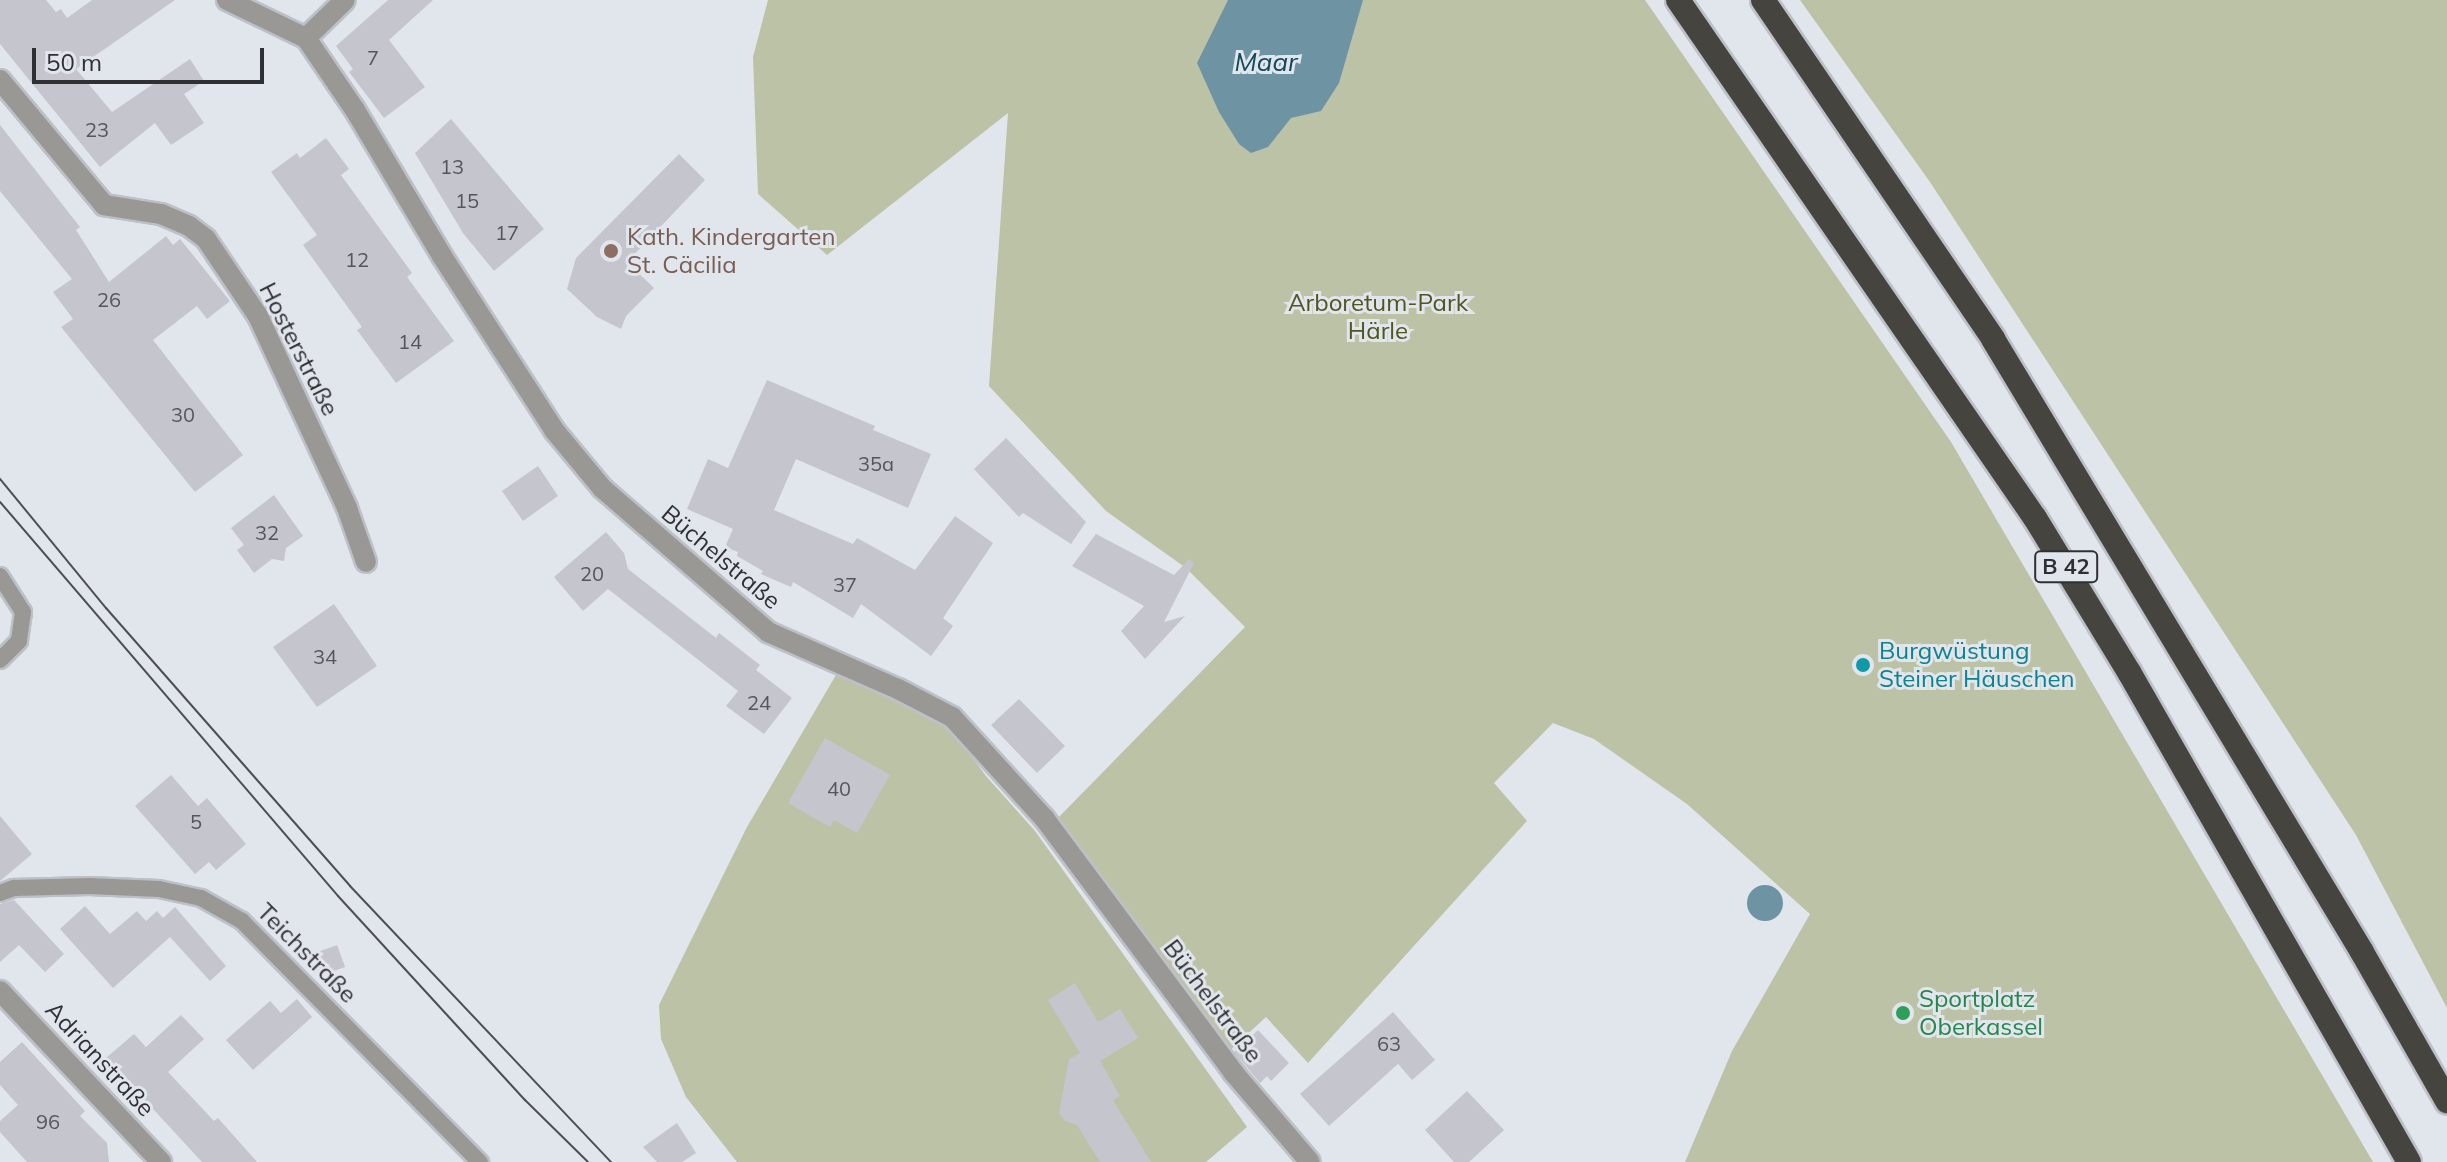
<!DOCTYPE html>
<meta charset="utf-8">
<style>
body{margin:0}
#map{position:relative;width:2447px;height:1162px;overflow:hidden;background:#e1e5ec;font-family:Mulish,sans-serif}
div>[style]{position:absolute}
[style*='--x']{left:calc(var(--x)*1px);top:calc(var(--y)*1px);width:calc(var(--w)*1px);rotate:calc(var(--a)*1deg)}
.green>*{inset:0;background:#bcc2a6}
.water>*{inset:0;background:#6e94a3}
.round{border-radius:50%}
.building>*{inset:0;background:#c5c6cd}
.roads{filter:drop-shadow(2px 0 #bdc1c7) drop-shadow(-2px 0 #bdc1c7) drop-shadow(0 2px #bdc1c7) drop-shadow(0 -2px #bdc1c7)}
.lane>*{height:16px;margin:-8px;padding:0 8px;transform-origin:8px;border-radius:8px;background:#999895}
.street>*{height:20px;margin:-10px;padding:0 10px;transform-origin:10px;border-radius:10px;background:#999895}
.highway>*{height:24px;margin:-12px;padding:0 12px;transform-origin:12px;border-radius:12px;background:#46443e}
.tram>*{height:2px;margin:-1px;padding:0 1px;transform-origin:1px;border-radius:1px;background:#4d4f52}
.dots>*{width:22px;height:22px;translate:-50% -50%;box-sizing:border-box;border:4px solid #e1e5ec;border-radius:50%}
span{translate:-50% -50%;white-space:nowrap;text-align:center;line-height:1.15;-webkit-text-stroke:6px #e1e5ec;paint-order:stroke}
.number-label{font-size:20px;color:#54565a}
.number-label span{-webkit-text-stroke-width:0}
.shield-label span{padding:2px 6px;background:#e1e5ec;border:2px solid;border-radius:6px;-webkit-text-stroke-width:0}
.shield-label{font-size:22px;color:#2f3033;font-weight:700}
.education-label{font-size:24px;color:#785e54}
.left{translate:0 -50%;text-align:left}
.park-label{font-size:24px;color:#4f5720}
.street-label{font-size:24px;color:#2f3033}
.culture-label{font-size:24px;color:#0d838f}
.leisure-label{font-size:24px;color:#27864d}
.water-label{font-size:26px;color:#13495b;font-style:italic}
.scale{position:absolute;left:32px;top:48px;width:232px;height:36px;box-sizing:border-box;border:4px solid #2f3033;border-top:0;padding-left:10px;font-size:24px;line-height:28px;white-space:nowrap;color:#2f3033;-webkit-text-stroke:6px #e1e5ec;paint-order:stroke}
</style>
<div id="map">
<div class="green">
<i style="clip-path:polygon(768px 0,1645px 0,1951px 442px,2373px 1162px,1685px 1162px,1732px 1051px,1810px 914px,1687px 804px,1594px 739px,1553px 723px,1494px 783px,1527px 821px,1308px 1063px,1266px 1017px,1226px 1054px,1056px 820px,1245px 627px,1186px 568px,1106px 511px,989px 386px,1008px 113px,827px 255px,758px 194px,753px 57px)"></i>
<i style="clip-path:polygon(1800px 0,2447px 0,2447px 1008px,2356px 835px,1930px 182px)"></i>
<i style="clip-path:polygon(836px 675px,910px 707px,953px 731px,986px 776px,1035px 831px,1247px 1127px,1206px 1162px,737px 1162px,686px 1097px,661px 1039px,659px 1005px,747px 827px)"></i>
</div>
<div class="water">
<i style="clip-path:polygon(1228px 0,1363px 0,1339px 83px,1321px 111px,1291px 118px,1268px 147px,1251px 153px,1239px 144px,1219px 112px,1197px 63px)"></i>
<i class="round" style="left:1747px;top:885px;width:36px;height:36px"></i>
</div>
<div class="building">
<i style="clip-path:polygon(0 0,46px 0,56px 12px,61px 9px,67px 18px,92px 0,175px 0,76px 69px,112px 112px,190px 59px,204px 81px,184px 94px,204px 123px,171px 145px,155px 123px,100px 167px,0 44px)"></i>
<i style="clip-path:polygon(388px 0,433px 0,389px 40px,425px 87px,384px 118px,349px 72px,353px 69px,336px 46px)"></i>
<i style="clip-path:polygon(451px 119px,544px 229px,494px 271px,463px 233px,415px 153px)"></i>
<i style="clip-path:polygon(0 125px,80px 227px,76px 230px,109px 282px,166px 236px,173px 245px,180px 239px,230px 301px,207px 319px,197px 306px,153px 340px,243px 455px,195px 492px,61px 327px,73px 319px,53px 292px,72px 279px,0 191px)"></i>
<i style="clip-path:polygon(326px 138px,349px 169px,341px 175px,412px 273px,407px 277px,454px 341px,396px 383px,357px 330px,362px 327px,303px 245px,317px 235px,271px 172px,297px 153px,300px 158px)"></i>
<i style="clip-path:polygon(679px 154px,705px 180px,627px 262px,654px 288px,626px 316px,621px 329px,597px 317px,567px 289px,576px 258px)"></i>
<i style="clip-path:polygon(767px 380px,875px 426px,873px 430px,931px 454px,908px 508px,796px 459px,774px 510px,853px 544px,857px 538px,915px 570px,955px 516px,993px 543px,943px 618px,953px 626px,931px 656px,861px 604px,853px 618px,793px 582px,791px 587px,761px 574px,763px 571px,737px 556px,738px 552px,725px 547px,733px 529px,687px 509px,708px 459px,728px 468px)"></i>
<i style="clip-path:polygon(1006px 438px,1086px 522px,1071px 544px,1023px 513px,1019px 517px,974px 469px)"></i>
<i style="clip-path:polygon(538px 466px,558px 496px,523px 521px,502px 491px)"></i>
<i style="clip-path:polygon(274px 495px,303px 536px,286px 548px,284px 561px,272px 559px,254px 573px,237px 550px,244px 545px,231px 528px)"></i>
<i style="clip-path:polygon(606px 532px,624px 553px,628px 569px,716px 638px,719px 633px,760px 665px,756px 670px,792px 698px,764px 734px,726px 706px,738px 691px,608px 589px,583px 611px,554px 577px)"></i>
<i style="clip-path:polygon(1096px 534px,1174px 575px,1189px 559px,1194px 563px,1164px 622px,1185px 616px,1145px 659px,1121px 631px,1144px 606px,1072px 566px)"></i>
<i style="clip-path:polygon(334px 604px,377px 666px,317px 707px,273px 647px)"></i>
<i style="clip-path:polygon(1019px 699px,1065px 746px,1037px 773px,991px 725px)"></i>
<i style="clip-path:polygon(825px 738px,890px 775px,857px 833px,834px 820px,830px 827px,788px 803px)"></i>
<i style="clip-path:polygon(171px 775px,198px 806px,207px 798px,246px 844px,216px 870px,209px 862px,195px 874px,135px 806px)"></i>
<i style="clip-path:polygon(0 816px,32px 854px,0 881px)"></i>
<i style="clip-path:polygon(14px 900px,64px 954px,45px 972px,19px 945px,0 962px,0 904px)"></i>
<i style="clip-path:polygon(85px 906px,110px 934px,137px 911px,146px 921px,157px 911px,163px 918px,175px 907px,226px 966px,210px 981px,170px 937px,113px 988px,60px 929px)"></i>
<i style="clip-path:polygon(337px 945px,345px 967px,319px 976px,312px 954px)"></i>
<i style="clip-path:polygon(1075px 983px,1098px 1022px,1120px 1009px,1138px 1038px,1100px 1061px,1120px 1096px,1113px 1100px,1151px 1162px,1100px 1162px,1077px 1125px,1065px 1121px,1059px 1113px,1069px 1059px,1080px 1053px,1048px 1000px)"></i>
<i style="clip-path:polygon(297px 999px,312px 1017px,253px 1070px,226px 1040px,270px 1001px,281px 1013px)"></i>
<i style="clip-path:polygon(1393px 1012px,1435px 1060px,1412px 1080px,1398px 1064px,1329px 1126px,1300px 1094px)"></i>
<i style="clip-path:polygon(181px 1015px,204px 1039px,168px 1072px,214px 1121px,218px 1118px,257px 1162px,202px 1162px,106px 1058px,134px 1034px,146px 1047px)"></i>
<i style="clip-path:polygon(1258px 1030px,1289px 1063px,1271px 1081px,1267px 1076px,1260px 1083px,1234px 1052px)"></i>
<i style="clip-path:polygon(22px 1042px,85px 1111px,80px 1116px,107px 1143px,109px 1162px,27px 1162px,0 1132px,0 1121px,18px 1105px,0 1085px,0 1062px)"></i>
<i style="clip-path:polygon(1467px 1091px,1504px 1130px,1469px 1162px,1454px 1162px,1425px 1130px)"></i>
<i style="clip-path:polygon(677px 1123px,696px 1153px,682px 1162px,657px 1162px,643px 1147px)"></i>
</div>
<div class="roads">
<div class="lane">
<i style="--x:0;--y:576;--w:43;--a:57.4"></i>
<i style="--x:23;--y:612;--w:29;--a:98"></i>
<i style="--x:19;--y:641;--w:27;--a:135"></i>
<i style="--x:0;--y:893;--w:15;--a:-20"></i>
<i style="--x:14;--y:888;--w:75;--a:-1.5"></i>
<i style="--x:89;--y:886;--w:70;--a:2.5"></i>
<i style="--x:159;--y:889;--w:43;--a:12.1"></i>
<i style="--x:201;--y:898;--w:47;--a:29.3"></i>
<i style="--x:242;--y:921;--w:339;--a:45.4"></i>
</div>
<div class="street">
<i style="--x:227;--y:0;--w:88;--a:25.7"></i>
<i style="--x:306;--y:38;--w:87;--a:55.8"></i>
<i style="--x:355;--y:110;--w:170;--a:59.2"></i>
<i style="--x:442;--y:256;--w:207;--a:57.2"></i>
<i style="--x:554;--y:430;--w:75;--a:50.4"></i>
<i style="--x:602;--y:488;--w:220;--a:40.9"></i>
<i style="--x:768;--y:632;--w:142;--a:23.7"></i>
<i style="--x:898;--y:689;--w:61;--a:27.4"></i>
<i style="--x:952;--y:717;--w:137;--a:47.7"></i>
<i style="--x:1044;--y:818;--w:317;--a:53.3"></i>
<i style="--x:1233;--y:1072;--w:118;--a:49.5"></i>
<i style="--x:306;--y:38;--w:54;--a:-44.3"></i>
<i style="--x:0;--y:80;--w:163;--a:50.2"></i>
<i style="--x:104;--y:205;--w:58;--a:9"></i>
<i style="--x:161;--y:214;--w:30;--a:23"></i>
<i style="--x:189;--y:226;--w:21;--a:37"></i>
<i style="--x:206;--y:239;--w:93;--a:56"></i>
<i style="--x:258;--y:316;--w:212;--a:65.1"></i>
<i style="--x:347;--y:508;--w:57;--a:70.6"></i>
<i style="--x:0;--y:991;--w:235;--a:46.7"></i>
</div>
<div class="highway">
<i style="--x:1678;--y:0;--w:629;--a:55.43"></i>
<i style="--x:2035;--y:518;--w:180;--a:58.6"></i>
<i style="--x:2129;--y:672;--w:564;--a:60.26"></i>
<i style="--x:1763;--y:0;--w:410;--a:55.8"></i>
<i style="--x:1993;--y:339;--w:715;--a:58.95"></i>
<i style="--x:2362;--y:952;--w:172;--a:60.3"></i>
</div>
</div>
<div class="tram">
<i style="--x:0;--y:479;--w:167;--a:50.6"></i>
<i style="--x:106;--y:608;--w:370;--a:48.7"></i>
<i style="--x:350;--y:886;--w:380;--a:46.6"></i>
<i style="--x:0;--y:502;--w:519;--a:49.37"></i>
<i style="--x:338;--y:896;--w:277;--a:47.5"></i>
<i style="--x:525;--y:1100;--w:88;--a:44.5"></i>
</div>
<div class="dots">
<i style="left:611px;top:251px;background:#8d6e63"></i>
<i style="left:1863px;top:665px;background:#0f9aa8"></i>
<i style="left:1903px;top:1013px;background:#2e9e5b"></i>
</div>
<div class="number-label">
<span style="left:373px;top:57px">7</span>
<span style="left:97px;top:129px">23</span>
<span style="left:452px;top:166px">13</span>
<span style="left:467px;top:200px">15</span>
<span style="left:507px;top:232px">17</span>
<span style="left:357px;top:259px">12</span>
<span style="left:109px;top:299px">26</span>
<span style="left:410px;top:341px">14</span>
<span style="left:183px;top:414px">30</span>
<span style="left:876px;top:463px">35a</span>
<span style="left:267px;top:532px">32</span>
<span style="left:592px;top:573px">20</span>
<span style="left:845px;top:584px">37</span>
<span style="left:325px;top:656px">34</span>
<span style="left:759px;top:702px">24</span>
<span style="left:839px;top:788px">40</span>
<span style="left:196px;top:821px">5</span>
<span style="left:1389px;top:1043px">63</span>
<span style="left:48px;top:1121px">96</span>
</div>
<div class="shield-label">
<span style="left:2066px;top:567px">B 42</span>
</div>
<div class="education-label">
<span class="left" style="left:627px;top:251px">Kath. Kindergarten<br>St. Cäcilia</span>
</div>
<div class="park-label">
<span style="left:1378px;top:317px">Arboretum-Park<br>Härle</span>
</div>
<div class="street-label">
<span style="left:299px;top:349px;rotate:63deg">Hosterstraße</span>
<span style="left:721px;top:557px;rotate:40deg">Büchelstraße</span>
<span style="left:307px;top:953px;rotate:45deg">Teichstraße</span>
<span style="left:1213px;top:1001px;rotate:53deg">Büchelstraße</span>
<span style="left:100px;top:1059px;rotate:47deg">Adrianstraße</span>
</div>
<div class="culture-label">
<span class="left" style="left:1879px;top:665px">Burgwüstung<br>Steiner Häuschen</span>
</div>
<div class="leisure-label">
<span class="left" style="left:1919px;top:1013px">Sportplatz<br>Oberkassel</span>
</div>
<div class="water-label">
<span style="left:1266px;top:62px">Maar</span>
</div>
<div class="scale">50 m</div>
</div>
